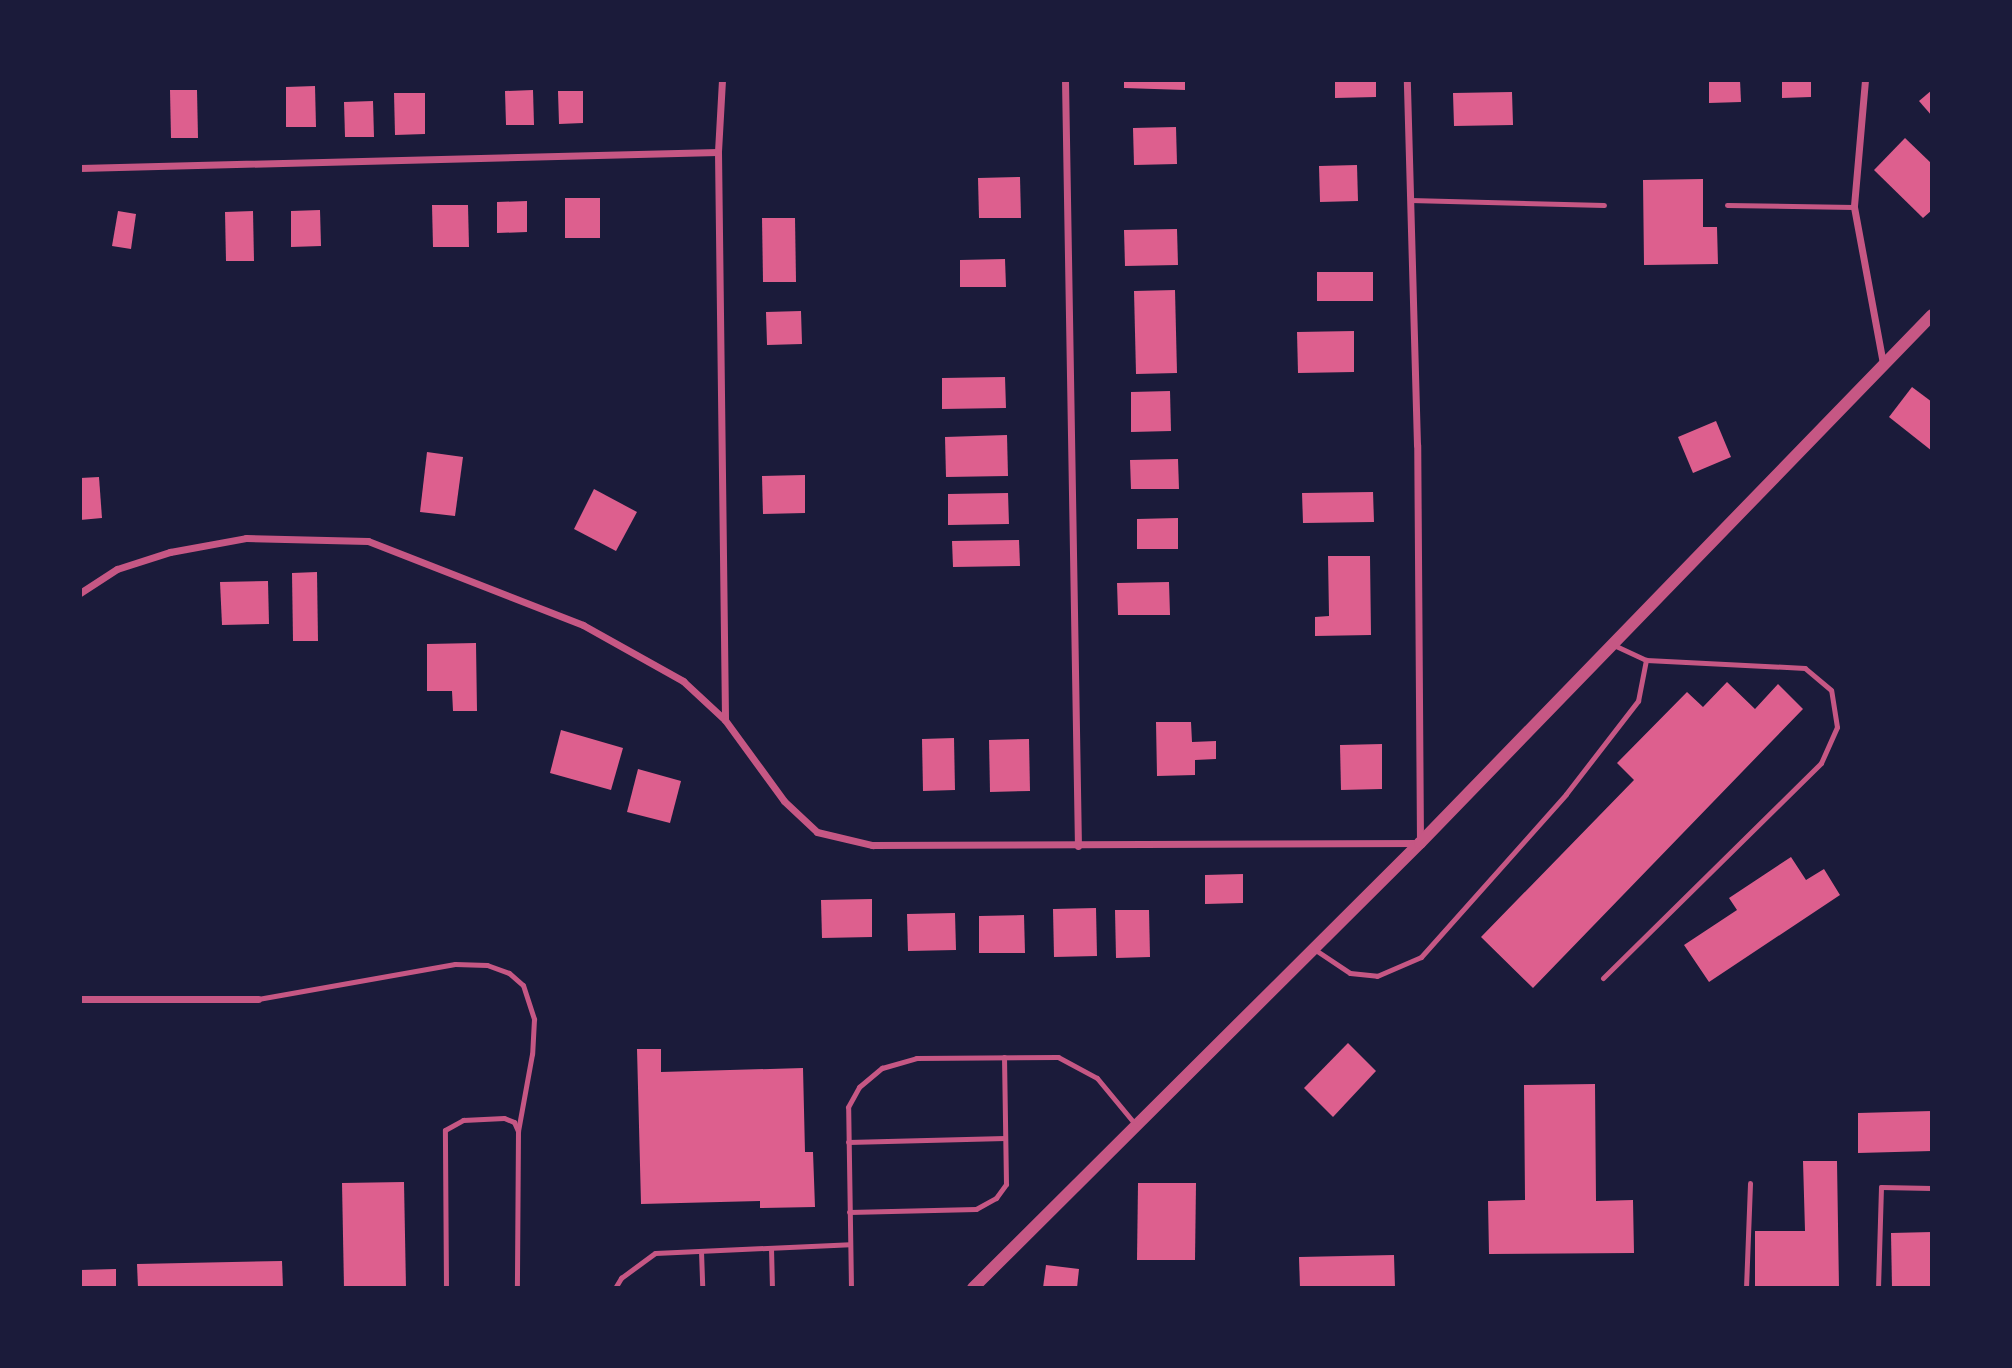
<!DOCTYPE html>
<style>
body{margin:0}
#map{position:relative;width:2012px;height:1368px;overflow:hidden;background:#1b1b3a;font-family:"Titillium Web",sans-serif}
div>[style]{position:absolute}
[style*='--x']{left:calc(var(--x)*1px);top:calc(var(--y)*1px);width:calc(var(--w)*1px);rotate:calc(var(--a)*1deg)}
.building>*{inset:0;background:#dd5f8e}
.service>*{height:5px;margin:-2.5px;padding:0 2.5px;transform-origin:2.5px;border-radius:2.5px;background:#c65784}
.minor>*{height:7px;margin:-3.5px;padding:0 3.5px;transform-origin:3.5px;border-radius:3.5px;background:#c65784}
.tertiary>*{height:12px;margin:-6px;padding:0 6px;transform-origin:6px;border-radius:6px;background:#c65784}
span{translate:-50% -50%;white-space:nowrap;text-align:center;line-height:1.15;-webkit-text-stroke:7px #1b1b3a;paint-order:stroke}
.frame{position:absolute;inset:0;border:82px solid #1b1b3a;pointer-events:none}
</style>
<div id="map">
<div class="building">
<i style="clip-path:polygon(1124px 80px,1185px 80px,1185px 90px,1124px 88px)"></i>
<i style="clip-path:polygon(1335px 80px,1376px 80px,1376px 97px,1335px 98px)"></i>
<i style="clip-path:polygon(1709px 80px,1740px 80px,1741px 102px,1709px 103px)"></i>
<i style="clip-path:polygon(1782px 80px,1811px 80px,1811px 97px,1782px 98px)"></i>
<i style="clip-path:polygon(315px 86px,316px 127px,286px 127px,286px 87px)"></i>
<i style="clip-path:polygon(170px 90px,197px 90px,198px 138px,171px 138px)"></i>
<i style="clip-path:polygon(533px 90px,534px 125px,506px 125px,505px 91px)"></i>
<i style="clip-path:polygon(1932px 90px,1932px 116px,1919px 101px)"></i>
<i style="clip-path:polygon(558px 91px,583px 91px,583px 123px,559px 124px)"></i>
<i style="clip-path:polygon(1512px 92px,1513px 125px,1454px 126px,1453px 93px)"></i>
<i style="clip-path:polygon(394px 93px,425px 93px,425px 134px,395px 135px)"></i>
<i style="clip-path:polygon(373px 101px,374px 137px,345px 137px,344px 102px)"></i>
<i style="clip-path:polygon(1176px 127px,1177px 164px,1134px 165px,1133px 128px)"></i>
<i style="clip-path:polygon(1905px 138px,1932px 164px,1932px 210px,1923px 218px,1874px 170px)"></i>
<i style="clip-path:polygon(1357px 165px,1358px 201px,1320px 202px,1319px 166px)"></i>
<i style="clip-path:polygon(1020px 177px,1021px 218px,979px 218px,978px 178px)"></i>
<i style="clip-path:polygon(1703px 179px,1703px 227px,1717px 227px,1718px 264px,1644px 265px,1643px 180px)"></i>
<i style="clip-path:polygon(565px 198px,600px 198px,600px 238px,565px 238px)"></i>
<i style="clip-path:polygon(527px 201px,527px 232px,497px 233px,497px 202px)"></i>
<i style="clip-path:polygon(432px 205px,468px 205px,469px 247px,433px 247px)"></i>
<i style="clip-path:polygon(320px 210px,321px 246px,291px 247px,291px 211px)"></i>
<i style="clip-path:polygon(118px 211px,136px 214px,131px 249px,112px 246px)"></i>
<i style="clip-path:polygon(253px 211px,254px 261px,226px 261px,225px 212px)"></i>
<i style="clip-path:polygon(762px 218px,795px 218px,796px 282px,763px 282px)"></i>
<i style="clip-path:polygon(1177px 229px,1178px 265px,1125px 266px,1124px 230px)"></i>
<i style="clip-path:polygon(1005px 259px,1006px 287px,960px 287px,960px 260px)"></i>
<i style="clip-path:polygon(1317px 272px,1373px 272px,1373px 301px,1317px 301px)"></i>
<i style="clip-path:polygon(1175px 290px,1177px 373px,1136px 374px,1134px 291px)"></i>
<i style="clip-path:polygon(801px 311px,802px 344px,767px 345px,766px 312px)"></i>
<i style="clip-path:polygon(1354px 331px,1354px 372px,1298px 373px,1297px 332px)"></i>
<i style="clip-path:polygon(1005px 377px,1006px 408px,942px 409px,942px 378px)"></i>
<i style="clip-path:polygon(1912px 387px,1932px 402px,1932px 451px,1889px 417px)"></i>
<i style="clip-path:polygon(1170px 391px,1171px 431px,1131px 432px,1131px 392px)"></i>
<i style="clip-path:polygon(1716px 421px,1731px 457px,1693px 473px,1678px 437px)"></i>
<i style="clip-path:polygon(1007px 435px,1008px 476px,946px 477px,945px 437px)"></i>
<i style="clip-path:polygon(427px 452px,463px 457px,455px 516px,420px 512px)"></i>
<i style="clip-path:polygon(1178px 459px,1179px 489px,1131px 489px,1130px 460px)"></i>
<i style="clip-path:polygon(805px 475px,805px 513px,763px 514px,762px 476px)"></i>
<i style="clip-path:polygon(99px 477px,102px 518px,80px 520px,80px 478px)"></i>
<i style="clip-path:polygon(594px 489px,637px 512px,616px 551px,574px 529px)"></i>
<i style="clip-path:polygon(1373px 492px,1374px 522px,1303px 523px,1302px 493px)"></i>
<i style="clip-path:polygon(1008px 493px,1009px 524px,948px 525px,948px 494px)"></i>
<i style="clip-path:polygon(1178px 518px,1178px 549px,1137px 549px,1137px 519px)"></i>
<i style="clip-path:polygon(1019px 540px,1020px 566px,953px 567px,952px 541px)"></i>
<i style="clip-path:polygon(1328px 556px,1370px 556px,1371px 635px,1315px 636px,1315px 617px,1329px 616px)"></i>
<i style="clip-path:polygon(317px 572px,318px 641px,293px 641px,292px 573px)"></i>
<i style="clip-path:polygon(268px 581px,269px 624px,222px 625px,220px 582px)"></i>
<i style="clip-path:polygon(1169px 582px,1170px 615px,1118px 615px,1117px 583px)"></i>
<i style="clip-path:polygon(476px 643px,477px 711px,453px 711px,452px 691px,427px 691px,427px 644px)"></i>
<i style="clip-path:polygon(1727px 682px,1755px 709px,1778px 684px,1803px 709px,1533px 988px,1481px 937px,1634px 780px,1617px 763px,1687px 692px,1703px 707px)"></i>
<i style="clip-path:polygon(1156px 722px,1191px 722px,1192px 742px,1216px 741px,1216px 759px,1195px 760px,1195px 775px,1157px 776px)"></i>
<i style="clip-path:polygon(561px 730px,623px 748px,611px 790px,550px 773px)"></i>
<i style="clip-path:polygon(954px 738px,955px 790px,923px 791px,922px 739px)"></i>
<i style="clip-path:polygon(1029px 739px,1030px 791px,990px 792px,989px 740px)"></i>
<i style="clip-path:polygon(1382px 744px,1382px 789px,1341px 790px,1340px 745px)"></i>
<i style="clip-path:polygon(638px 769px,681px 781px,670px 823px,627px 812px)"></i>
<i style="clip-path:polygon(1791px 857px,1806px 880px,1824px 869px,1840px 895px,1709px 982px,1684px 945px,1737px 910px,1729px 898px)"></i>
<i style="clip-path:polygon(1243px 874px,1243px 903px,1205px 904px,1205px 875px)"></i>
<i style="clip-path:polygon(872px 899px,872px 937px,822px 938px,821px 900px)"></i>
<i style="clip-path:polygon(1096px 908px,1097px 956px,1054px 957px,1053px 909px)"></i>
<i style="clip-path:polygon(1115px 910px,1149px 910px,1150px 957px,1116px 958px)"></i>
<i style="clip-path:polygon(955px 913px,956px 950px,908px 951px,907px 914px)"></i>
<i style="clip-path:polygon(1024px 915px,1025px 953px,979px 953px,979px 916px)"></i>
<i style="clip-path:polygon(1348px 1043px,1376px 1071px,1333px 1117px,1304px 1088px)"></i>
<i style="clip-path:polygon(637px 1049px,661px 1049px,661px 1072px,803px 1068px,805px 1152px,813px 1152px,815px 1207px,760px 1208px,760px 1201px,641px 1204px)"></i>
<i style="clip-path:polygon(1595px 1084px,1596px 1201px,1633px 1200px,1634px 1253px,1489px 1254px,1488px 1201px,1525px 1200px,1524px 1085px)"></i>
<i style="clip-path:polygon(1932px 1111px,1932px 1151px,1858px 1153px,1858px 1113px)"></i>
<i style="clip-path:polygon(1803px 1161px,1837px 1161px,1839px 1288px,1755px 1288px,1755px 1231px,1805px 1231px)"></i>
<i style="clip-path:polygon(404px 1182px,406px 1288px,344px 1288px,342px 1183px)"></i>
<i style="clip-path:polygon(1138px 1183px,1196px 1183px,1195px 1260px,1137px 1260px)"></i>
<i style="clip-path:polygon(1932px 1232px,1932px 1288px,1892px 1288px,1891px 1233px)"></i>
<i style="clip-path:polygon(1394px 1255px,1395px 1288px,1300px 1288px,1299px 1257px)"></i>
<i style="clip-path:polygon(282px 1261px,283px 1288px,138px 1288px,137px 1264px)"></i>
<i style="clip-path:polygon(1046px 1265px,1079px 1269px,1077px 1288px,1043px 1288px)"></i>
<i style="clip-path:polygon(116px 1269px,116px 1288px,80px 1288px,80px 1270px)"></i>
</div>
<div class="service">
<i style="--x:1410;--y:200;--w:194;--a:1.5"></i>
<i style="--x:1727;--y:205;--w:127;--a:0.9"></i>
<i style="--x:1314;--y:949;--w:43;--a:33.7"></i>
<i style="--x:1350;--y:973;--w:27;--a:6"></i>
<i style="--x:1377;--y:976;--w:48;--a:-23.4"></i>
<i style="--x:1421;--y:957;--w:218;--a:-48.3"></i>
<i style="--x:1566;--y:794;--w:118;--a:-52.3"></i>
<i style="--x:1638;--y:701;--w:42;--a:-79"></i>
<i style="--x:1603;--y:978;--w:306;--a:-44.6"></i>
<i style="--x:1821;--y:763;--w:39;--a:-66"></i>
<i style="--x:1837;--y:727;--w:37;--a:-99"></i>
<i style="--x:1831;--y:690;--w:34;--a:-140"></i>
<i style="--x:1805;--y:668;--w:159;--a:-177.1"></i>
<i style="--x:1646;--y:660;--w:38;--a:-155"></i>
<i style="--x:258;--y:999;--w:200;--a:-10.1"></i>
<i style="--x:455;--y:964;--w:32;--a:2"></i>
<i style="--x:487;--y:965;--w:23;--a:20"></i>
<i style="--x:509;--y:973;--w:18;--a:41"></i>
<i style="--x:523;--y:985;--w:36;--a:72"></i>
<i style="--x:534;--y:1019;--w:35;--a:93"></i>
<i style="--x:532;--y:1054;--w:78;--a:100.3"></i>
<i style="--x:848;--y:1142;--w:157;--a:-1.5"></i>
<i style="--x:849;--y:1212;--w:127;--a:-1.4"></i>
<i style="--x:976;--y:1209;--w:23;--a:-29"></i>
<i style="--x:996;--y:1198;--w:17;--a:-54"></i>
<i style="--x:1006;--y:1184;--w:127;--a:-90.9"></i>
<i style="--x:771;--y:1248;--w:40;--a:88.6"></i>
<i style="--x:701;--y:1251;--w:37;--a:88"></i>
<i style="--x:446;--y:1288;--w:158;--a:-90.4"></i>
<i style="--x:445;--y:1130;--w:21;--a:-29"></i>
<i style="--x:463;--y:1120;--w:41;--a:-2.8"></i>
<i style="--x:504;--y:1118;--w:11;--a:22"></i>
<i style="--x:514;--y:1122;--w:10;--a:66"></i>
<i style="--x:518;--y:1131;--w:157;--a:90.4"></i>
<i style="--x:615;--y:1288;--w:12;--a:-59"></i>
<i style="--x:621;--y:1278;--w:42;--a:-36.3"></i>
<i style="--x:655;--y:1253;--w:195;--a:-2.6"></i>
<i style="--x:851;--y:1288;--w:181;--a:-90.9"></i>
<i style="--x:848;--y:1107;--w:23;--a:-61"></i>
<i style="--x:859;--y:1087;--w:30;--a:-40"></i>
<i style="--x:882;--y:1068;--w:35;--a:-16"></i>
<i style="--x:916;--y:1058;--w:142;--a:-0.4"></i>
<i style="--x:1058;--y:1057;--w:44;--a:28.3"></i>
<i style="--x:1097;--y:1078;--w:60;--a:50.4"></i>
<i style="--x:1746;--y:1288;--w:105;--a:-87.8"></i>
<i style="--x:1878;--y:1288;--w:101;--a:-88.3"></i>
<i style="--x:1881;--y:1187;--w:51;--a:1.1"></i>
</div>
<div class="minor">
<i style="--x:722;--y:80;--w:72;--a:93.2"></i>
<i style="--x:718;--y:152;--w:568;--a:89.29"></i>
<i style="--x:1065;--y:80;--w:766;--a:89.03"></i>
<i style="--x:1865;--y:80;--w:127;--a:95"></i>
<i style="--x:1854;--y:207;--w:160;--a:79.5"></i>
<i style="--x:80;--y:168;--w:638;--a:-1.44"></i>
<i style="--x:80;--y:593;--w:44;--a:-33"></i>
<i style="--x:117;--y:569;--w:56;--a:-17.8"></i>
<i style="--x:170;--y:552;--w:77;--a:-10.4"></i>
<i style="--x:246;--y:538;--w:122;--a:1.4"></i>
<i style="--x:368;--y:541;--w:231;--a:21.3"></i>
<i style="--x:583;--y:625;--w:115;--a:29.2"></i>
<i style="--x:683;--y:681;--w:57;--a:42.9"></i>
<i style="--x:725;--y:720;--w:100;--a:53.9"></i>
<i style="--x:784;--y:801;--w:45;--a:43.2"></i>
<i style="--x:817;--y:832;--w:57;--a:13.3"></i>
<i style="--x:872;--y:845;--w:548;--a:-0.21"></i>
<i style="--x:1420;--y:843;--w:398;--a:-90.4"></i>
<i style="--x:1417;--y:445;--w:365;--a:-91.6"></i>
<i style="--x:80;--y:999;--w:178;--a:0"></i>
</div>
<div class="tertiary">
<i style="--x:973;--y:1288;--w:631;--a:-44.87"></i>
<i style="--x:1420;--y:843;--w:735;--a:-45.88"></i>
</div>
<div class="frame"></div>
</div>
